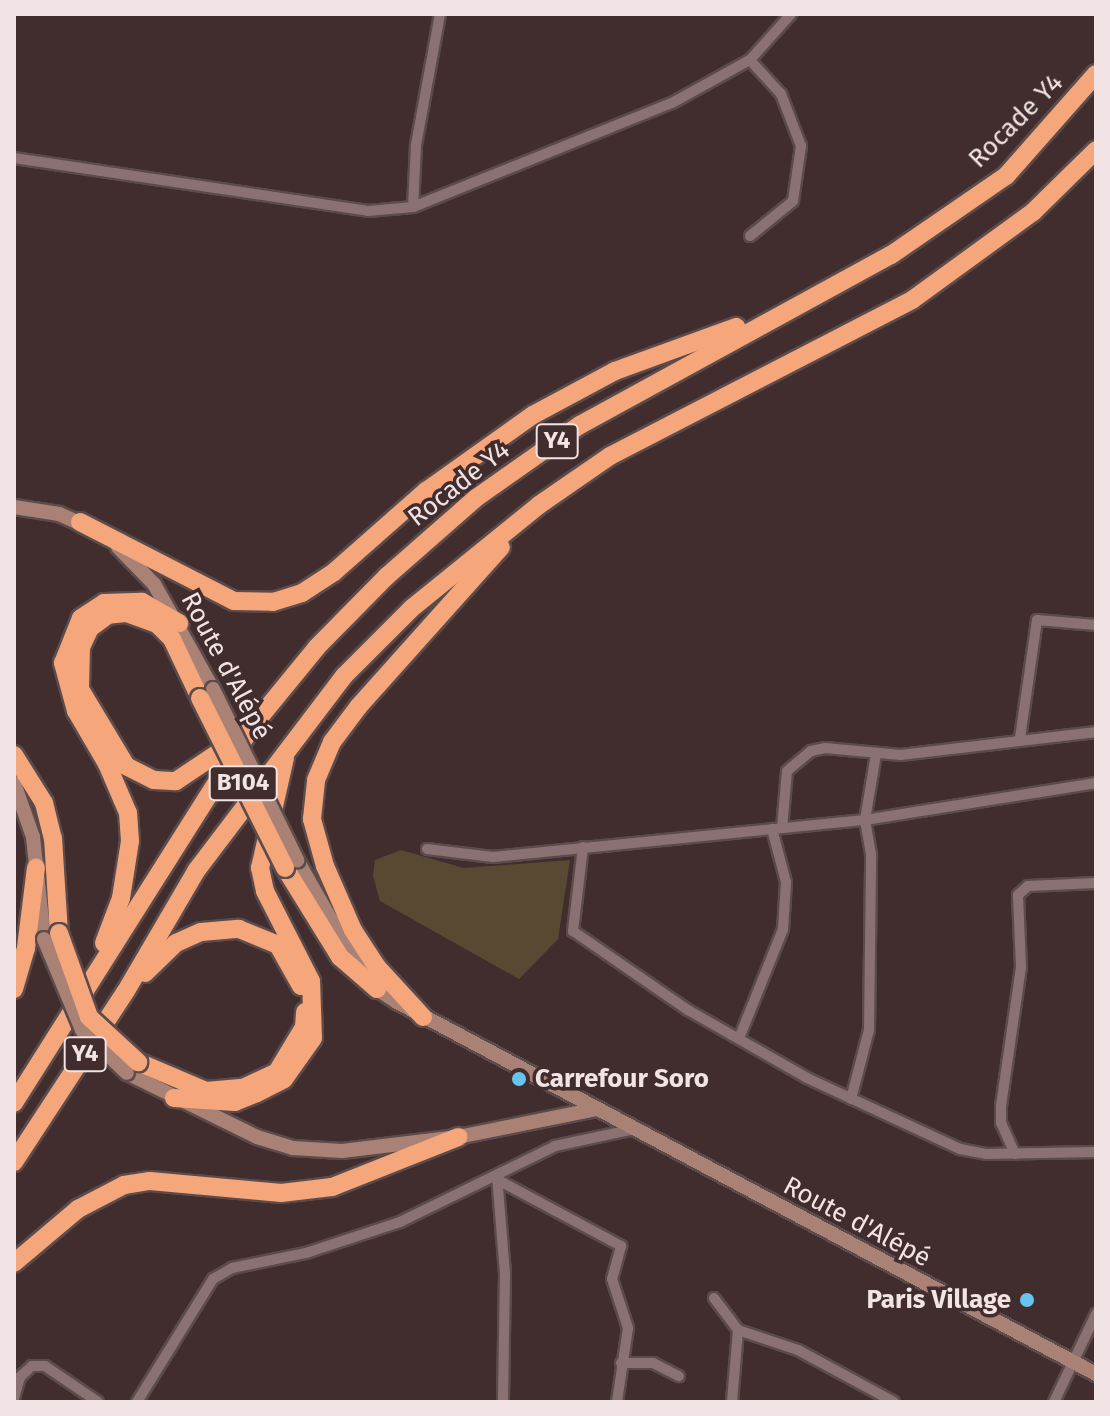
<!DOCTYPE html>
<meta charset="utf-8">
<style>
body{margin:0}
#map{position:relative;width:1110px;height:1416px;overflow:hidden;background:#412d2d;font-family:"Fira Sans",sans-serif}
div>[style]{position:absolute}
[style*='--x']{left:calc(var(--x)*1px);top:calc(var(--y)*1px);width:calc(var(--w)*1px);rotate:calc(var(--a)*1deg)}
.green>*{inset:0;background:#584933}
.roads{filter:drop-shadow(2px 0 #5c4b4b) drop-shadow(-2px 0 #5c4b4b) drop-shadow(0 2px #5c4b4b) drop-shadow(0 -2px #5c4b4b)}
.street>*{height:10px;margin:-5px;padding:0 5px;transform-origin:5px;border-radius:5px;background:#8a7272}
.secondary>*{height:14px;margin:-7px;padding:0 7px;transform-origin:7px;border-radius:7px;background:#aa8275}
.highway>*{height:18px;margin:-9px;padding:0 9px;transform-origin:9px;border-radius:9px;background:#f6a67b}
.bridges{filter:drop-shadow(2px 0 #5c4b4b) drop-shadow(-2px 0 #5c4b4b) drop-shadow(0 2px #5c4b4b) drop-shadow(0 -2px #5c4b4b)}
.secondary-bridge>*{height:14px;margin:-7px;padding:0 7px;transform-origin:7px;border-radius:7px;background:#aa8275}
.highway-bridge>*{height:18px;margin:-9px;padding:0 9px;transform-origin:9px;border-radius:9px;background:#f6a67b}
.dots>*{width:22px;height:22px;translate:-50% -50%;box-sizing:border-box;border:4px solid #412d2d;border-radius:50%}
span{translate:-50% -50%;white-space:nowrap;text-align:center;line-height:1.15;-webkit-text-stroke:7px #412d2d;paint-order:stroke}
.shield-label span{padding:2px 6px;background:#412d2d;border:2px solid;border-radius:6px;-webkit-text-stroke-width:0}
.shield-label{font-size:24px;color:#f2e4e4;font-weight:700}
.street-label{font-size:26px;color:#f2e4e4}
.poi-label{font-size:26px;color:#f2e4e4;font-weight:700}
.left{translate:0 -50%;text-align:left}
.right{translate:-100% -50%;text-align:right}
.frame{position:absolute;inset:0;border:16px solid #f2e4e4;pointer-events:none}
</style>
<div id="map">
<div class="green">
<i style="clip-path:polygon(401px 850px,464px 868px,570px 860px,558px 939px,519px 979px,380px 901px,373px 876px,375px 860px)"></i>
</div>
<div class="roads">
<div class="street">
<i style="--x:14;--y:158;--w:358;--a:8.5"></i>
<i style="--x:368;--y:211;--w:45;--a:-5.1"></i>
<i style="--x:413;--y:207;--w:279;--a:-21.9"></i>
<i style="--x:672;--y:103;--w:89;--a:-28.9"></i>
<i style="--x:750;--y:60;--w:62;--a:-48.3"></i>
<i style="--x:413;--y:207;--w:62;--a:-87.2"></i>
<i style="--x:416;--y:145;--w:133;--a:-79.6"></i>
<i style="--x:750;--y:236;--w:55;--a:-39.1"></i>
<i style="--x:793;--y:201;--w:56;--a:-81.7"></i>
<i style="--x:801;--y:146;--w:56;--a:-111"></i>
<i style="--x:781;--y:94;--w:46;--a:-132.4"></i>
<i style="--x:1020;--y:738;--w:119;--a:-81.8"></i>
<i style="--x:1037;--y:620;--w:59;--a:4.8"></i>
<i style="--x:782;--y:828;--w:57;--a:-85"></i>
<i style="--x:787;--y:771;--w:31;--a:-40"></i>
<i style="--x:811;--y:751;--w:14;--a:-12"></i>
<i style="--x:825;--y:748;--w:76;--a:5.3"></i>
<i style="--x:901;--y:755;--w:196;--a:-6.7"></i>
<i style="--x:583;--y:847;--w:85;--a:96.8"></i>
<i style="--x:573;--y:931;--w:140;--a:34.5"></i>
<i style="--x:688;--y:1010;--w:137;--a:29.7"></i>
<i style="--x:807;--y:1078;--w:169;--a:24.9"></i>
<i style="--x:960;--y:1149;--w:26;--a:11"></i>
<i style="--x:986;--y:1154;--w:110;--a:-1"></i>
<i style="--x:427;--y:849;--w:66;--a:6.9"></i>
<i style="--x:493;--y:857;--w:374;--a:-5.7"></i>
<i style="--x:865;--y:820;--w:234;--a:-9.1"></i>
<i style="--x:740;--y:1036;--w:115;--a:-68.1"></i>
<i style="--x:783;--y:929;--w:47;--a:-86.3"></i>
<i style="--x:786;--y:882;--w:55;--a:-104.8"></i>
<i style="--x:851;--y:1099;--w:71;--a:-75.4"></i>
<i style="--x:869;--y:1030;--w:176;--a:-89.3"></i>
<i style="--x:871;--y:854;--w:35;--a:-100"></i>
<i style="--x:865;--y:820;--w:67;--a:-80.5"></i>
<i style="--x:1015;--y:1154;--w:34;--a:-114"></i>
<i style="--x:1001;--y:1123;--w:17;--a:-90"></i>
<i style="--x:1001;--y:1106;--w:140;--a:-81.8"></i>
<i style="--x:1021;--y:967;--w:72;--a:-92.4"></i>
<i style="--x:1018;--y:895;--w:13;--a:-42"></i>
<i style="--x:1028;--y:886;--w:68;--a:-2.5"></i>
<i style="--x:497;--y:1176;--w:97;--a:85.3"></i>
<i style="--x:505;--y:1273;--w:129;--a:90.9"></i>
<i style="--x:498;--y:1180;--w:140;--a:28.2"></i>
<i style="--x:621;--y:1246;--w:34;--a:105"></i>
<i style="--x:612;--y:1279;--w:52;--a:71.9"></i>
<i style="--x:628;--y:1328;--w:75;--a:98.5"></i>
<i style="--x:714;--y:1298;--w:40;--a:53"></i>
<i style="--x:738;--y:1330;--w:63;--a:18.4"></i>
<i style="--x:798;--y:1350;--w:109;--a:28.4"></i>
<i style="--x:621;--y:1363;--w:32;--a:0"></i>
<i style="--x:653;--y:1363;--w:29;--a:27"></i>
<i style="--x:14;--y:1398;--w:22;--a:-74"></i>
<i style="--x:20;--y:1377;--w:16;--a:-43"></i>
<i style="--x:32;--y:1366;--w:13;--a:0"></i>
<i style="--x:45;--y:1366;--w:64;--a:34.2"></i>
<i style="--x:137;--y:1402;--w:145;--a:-58.3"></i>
<i style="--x:213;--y:1279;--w:22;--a:-30"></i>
<i style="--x:232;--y:1268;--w:76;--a:-11.5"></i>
<i style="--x:306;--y:1253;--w:99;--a:-18.3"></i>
<i style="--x:400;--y:1222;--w:173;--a:-26.1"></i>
<i style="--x:555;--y:1146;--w:81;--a:-12.1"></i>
<i style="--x:732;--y:1402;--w:72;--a:-85.2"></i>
<i style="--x:1054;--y:1402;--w:98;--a:-64.5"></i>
</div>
<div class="secondary">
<i style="--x:14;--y:507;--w:46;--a:8.8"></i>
<i style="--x:59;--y:514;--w:32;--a:24"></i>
<i style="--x:118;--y:547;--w:52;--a:45.8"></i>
<i style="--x:154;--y:584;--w:120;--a:60.7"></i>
<i style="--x:14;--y:783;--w:57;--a:70.6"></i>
<i style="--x:33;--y:837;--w:103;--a:83.8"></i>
<i style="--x:297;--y:860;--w:105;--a:60.3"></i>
<i style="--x:349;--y:951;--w:47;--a:53.6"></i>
<i style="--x:377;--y:989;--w:24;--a:33"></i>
<i style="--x:397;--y:1002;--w:792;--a:28.02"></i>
<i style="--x:127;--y:1073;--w:145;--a:26.2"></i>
<i style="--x:257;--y:1137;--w:38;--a:17"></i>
<i style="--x:293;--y:1148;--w:49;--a:3.5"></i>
<i style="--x:342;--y:1151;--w:117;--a:-6.9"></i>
<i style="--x:458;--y:1137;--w:142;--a:-11.4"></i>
</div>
<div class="highway">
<i style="--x:80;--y:522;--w:173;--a:27.2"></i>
<i style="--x:234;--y:601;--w:39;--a:1"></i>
<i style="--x:273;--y:602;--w:30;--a:-17"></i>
<i style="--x:302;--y:593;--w:38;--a:-33"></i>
<i style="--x:334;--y:572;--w:123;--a:-41.4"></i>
<i style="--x:426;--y:491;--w:131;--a:-35.4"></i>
<i style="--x:533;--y:415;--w:93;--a:-28.2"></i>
<i style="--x:615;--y:371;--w:129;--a:-20"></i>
<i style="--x:200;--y:698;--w:65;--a:-115.4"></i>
<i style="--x:172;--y:639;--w:21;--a:-135"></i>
<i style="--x:157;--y:624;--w:33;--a:-160"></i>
<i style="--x:126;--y:613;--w:18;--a:174"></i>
<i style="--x:108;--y:615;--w:22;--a:144"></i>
<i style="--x:90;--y:628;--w:21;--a:115"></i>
<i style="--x:81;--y:647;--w:42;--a:91.4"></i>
<i style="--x:80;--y:689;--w:90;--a:59.1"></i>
<i style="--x:126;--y:766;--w:31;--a:27"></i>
<i style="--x:154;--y:780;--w:22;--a:3"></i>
<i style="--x:176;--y:781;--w:72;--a:-33.7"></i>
<i style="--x:14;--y:755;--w:57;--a:58"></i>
<i style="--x:44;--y:803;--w:36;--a:76"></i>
<i style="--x:53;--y:838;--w:95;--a:86.4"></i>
<i style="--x:285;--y:868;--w:105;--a:58.3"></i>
<i style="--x:340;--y:957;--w:49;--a:40.9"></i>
<i style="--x:104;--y:943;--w:48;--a:-69.3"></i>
<i style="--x:121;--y:898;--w:58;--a:-81"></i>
<i style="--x:130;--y:841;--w:28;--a:-94"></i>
<i style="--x:128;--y:813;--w:53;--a:-113.2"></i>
<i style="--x:107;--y:764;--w:61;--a:-120.3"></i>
<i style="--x:76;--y:711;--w:50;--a:-105.2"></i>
<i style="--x:63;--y:663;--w:48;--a:-68.2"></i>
<i style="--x:81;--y:618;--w:27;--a:-33"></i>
<i style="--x:104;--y:603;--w:38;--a:-2"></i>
<i style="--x:142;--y:602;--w:43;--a:29.6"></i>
<i style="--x:145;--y:973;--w:43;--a:-44.1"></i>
<i style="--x:176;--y:943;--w:27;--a:-24"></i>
<i style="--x:201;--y:932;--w:38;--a:-5"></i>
<i style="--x:239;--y:929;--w:42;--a:22.3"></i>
<i style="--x:278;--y:945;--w:47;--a:60.7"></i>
<i style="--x:14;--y:989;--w:43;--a:-73.7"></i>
<i style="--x:26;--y:948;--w:81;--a:-82.9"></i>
<i style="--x:423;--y:1017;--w:68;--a:-132.6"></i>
<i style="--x:377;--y:967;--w:44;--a:-123"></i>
<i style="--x:353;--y:930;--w:70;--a:-113.6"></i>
<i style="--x:325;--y:866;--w:49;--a:-105.5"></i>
<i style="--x:312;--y:819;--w:39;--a:-84"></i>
<i style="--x:316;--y:780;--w:41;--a:-67.2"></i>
<i style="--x:332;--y:742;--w:45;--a:-53.1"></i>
<i style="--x:359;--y:706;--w:213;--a:-48.2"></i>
<i style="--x:138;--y:1062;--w:74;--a:23.1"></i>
<i style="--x:206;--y:1091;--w:37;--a:-5"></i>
<i style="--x:243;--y:1088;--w:38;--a:-25"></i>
<i style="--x:277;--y:1072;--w:52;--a:-59"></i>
<i style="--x:304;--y:1027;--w:15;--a:-86"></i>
<i style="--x:174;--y:1098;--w:61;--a:3.8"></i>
<i style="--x:235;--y:1102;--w:24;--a:-22"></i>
<i style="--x:257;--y:1093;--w:30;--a:-27"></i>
<i style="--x:284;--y:1079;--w:50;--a:-54.7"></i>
<i style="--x:313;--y:1038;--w:57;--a:-92"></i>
<i style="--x:311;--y:981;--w:101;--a:-117.1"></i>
<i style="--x:265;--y:891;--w:24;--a:-102"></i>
<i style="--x:260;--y:868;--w:113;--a:-77.2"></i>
<i style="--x:14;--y:1103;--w:442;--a:-57.7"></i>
<i style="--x:250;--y:729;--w:106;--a:-50.7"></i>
<i style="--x:317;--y:647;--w:100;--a:-45.4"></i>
<i style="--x:387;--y:576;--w:118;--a:-41.2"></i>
<i style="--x:476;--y:498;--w:127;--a:-35.1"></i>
<i style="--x:580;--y:425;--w:354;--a:-28.7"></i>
<i style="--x:891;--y:255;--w:140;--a:-34.5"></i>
<i style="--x:1006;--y:176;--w:136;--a:-48.6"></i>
<i style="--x:14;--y:1162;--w:204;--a:-56.8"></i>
<i style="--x:126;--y:991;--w:139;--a:-59.7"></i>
<i style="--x:196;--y:871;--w:245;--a:-52.8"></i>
<i style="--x:344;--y:676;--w:96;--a:-45"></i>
<i style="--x:412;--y:608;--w:164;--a:-39"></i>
<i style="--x:539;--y:505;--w:86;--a:-34.6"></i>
<i style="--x:610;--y:456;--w:340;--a:-27.3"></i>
<i style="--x:912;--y:300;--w:150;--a:-36"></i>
<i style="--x:1033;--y:212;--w:88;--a:-44.5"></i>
<i style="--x:14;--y:1263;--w:84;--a:-40.2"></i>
<i style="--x:78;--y:1209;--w:52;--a:-27.6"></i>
<i style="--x:124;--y:1185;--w:26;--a:-9"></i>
<i style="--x:150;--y:1181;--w:132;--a:5.2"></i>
<i style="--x:281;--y:1193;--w:51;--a:-6.7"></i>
<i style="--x:332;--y:1187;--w:136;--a:-21.6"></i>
</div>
</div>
<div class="bridges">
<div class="secondary-bridge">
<i style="--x:213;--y:689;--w:191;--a:63.8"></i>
<i style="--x:44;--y:939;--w:99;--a:67.3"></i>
<i style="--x:82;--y:1030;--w:62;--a:43.7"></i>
</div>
<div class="highway-bridge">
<i style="--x:200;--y:698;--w:190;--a:63.4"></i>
<i style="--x:59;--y:933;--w:89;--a:70.3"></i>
<i style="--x:89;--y:1017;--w:67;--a:42.6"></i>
</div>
</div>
<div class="dots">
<i style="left:519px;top:1079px;background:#67c4f0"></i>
<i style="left:1027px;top:1300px;background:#67c4f0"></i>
</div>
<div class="shield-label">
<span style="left:557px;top:441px">Y4</span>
<span style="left:243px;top:783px">B104</span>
<span style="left:85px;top:1054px">Y4</span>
</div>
<div class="street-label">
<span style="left:1016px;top:121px;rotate:-45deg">Rocade Y4</span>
<span style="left:459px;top:484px;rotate:-38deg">Rocade Y4</span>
<span style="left:226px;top:666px;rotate:62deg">Route d'Alépé</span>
<span style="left:857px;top:1222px;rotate:28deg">Route d'Alépé</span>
</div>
<div class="poi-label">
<span class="left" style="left:535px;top:1079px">Carrefour Soro</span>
<span class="right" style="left:1011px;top:1300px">Paris Village</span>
</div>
<div class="frame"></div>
</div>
